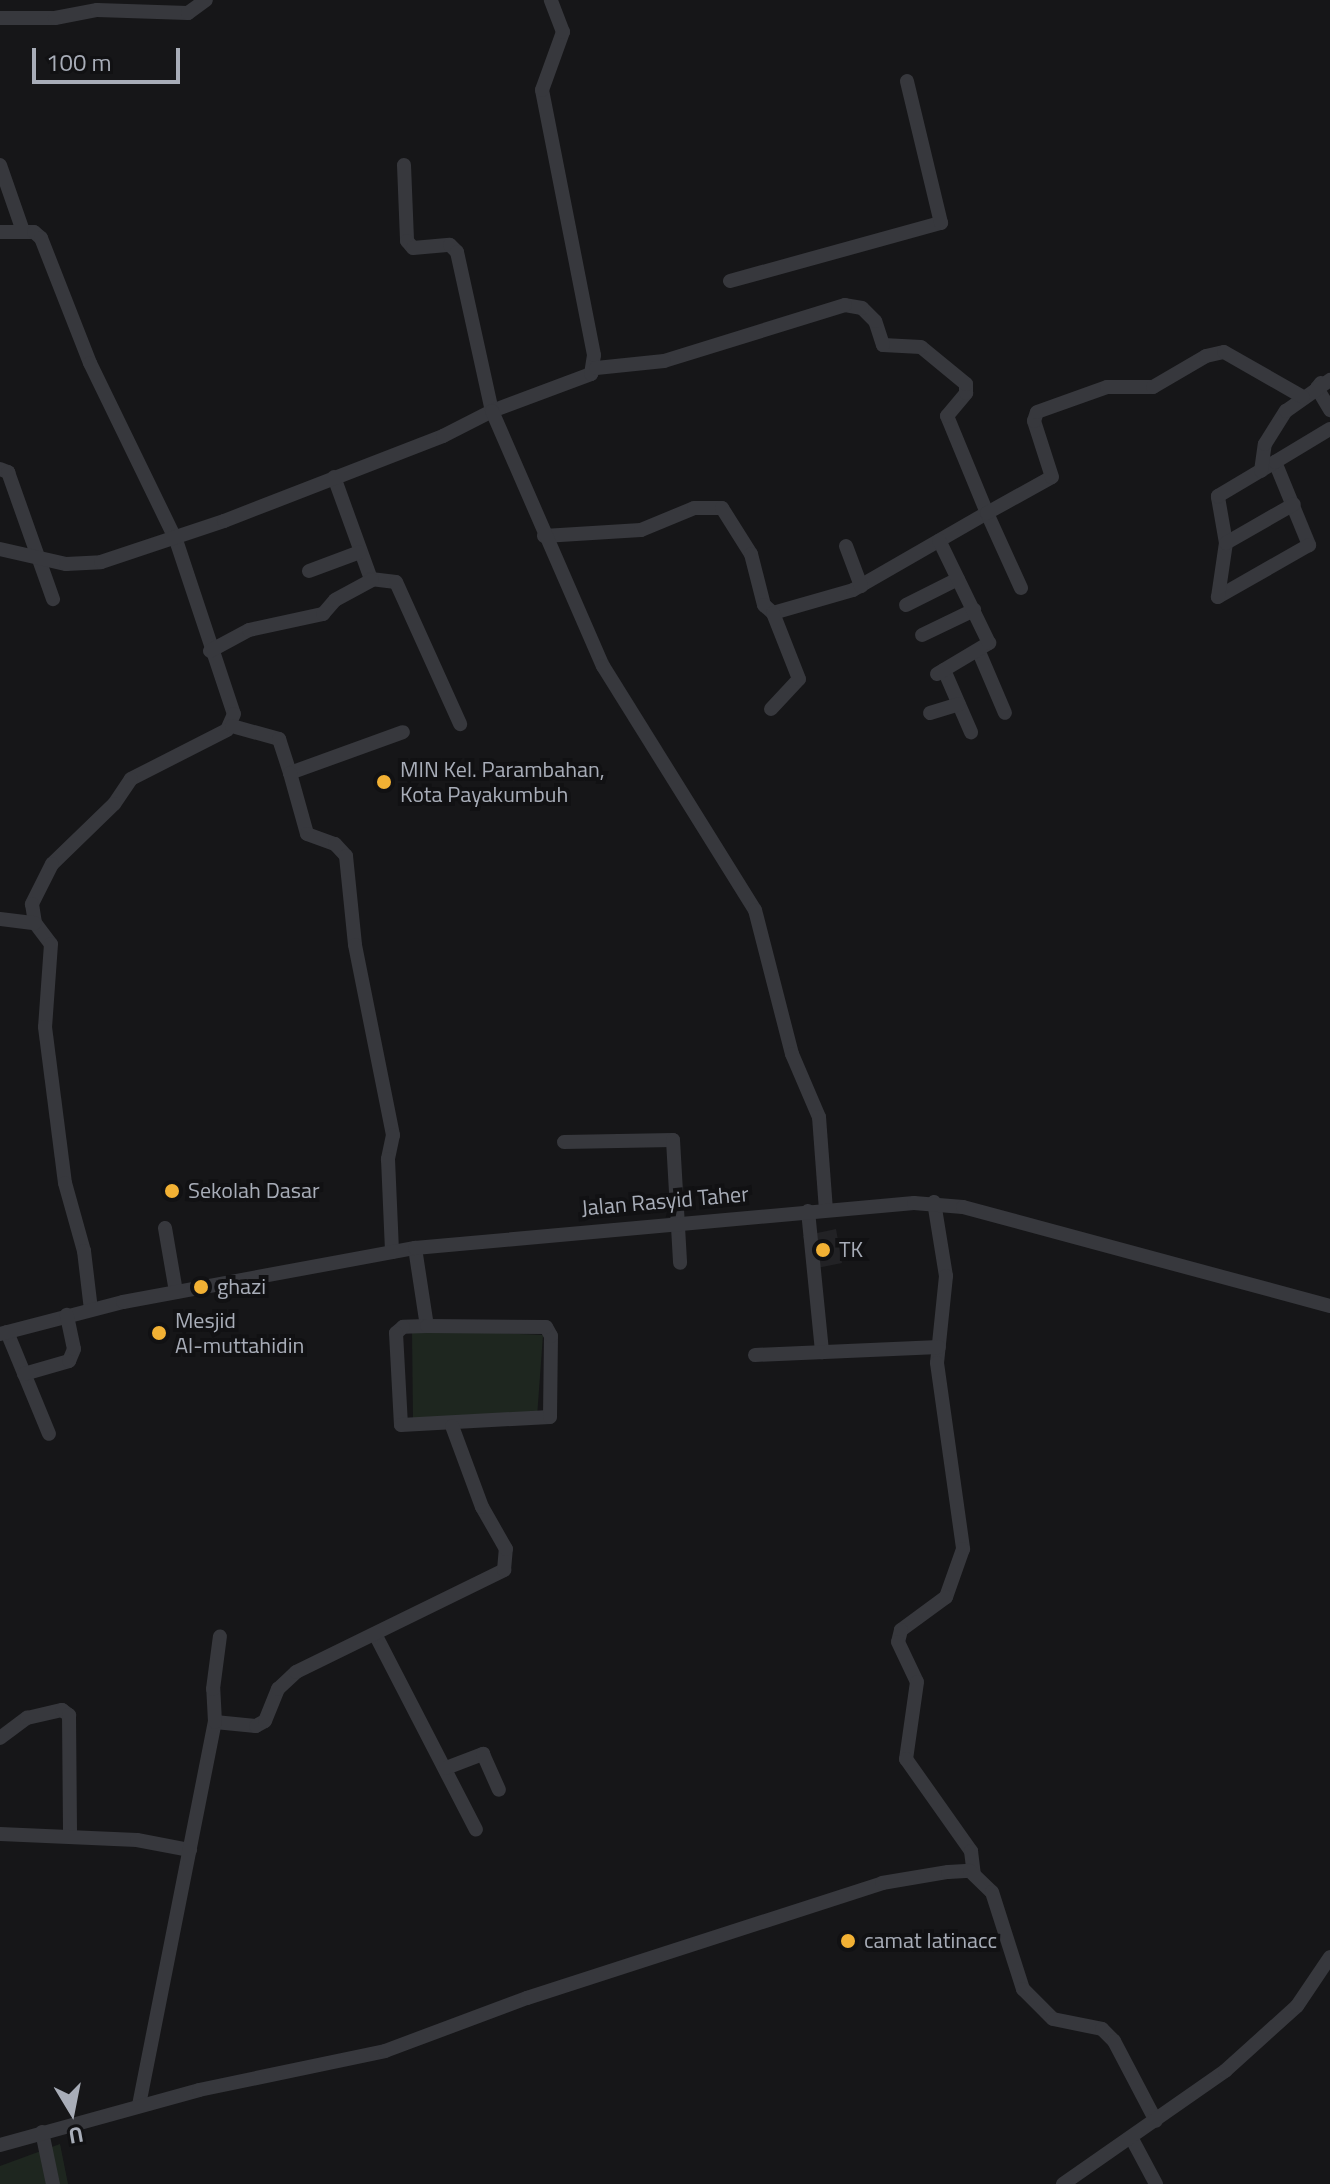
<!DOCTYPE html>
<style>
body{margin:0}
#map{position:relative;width:1330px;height:2184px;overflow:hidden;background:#161618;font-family:"Titillium Web",sans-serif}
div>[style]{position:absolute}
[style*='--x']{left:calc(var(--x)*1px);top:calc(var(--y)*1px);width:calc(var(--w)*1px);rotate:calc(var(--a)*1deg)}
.built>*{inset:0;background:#222225}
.green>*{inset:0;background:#1e261f}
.minor>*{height:14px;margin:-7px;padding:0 7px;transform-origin:7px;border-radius:7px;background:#37383d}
.dots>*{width:22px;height:22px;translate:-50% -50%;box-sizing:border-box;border:4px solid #111113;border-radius:50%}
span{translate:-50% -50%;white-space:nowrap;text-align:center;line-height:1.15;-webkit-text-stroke:8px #111113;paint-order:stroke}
.poi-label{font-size:22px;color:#a8adb8}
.left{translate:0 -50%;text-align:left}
.street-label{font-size:22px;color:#a8adb8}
.north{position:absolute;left:32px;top:2072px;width:80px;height:80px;-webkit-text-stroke:6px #111113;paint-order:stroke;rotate:170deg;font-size:22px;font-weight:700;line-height:32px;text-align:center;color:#a8adb8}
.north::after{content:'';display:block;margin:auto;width:28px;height:36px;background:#a8adb8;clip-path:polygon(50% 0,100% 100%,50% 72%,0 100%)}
.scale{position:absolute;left:32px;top:48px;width:148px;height:36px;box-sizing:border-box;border:4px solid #a8adb8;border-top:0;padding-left:10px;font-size:24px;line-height:28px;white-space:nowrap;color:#a8adb8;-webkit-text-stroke:6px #111113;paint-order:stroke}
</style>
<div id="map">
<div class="built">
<i style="clip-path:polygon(836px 1229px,842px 1263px,812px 1269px,803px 1236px)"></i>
</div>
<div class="green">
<i style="clip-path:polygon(412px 1329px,543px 1335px,537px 1417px,413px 1421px)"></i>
<i style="clip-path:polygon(60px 2144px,68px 2184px,0 2184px,0 2166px)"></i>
</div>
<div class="minor">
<i style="--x:0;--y:18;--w:55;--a:0"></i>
<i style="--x:55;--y:18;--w:43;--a:-10.8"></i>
<i style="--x:97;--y:10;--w:91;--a:1.9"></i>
<i style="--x:188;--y:13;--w:22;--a:-36"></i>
<i style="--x:0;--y:165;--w:70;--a:70.8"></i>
<i style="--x:404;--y:165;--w:76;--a:87.7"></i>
<i style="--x:407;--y:241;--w:9;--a:49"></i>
<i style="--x:413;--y:248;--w:37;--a:-5"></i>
<i style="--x:450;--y:245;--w:10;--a:45"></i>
<i style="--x:457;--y:252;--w:163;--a:77.6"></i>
<i style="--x:492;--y:411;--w:106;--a:-20.5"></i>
<i style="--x:591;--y:374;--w:19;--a:-81"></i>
<i style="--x:594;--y:355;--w:270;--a:-101.1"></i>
<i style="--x:542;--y:90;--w:62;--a:-70.1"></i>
<i style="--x:563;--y:32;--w:34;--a:-111"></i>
<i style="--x:0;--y:232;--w:34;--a:0"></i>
<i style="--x:34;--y:232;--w:9;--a:41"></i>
<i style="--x:41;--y:238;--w:134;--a:68.6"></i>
<i style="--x:90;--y:363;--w:197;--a:64.1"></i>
<i style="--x:176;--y:540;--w:183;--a:71.6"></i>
<i style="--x:234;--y:714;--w:17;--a:114"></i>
<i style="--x:227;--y:730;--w:108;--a:153"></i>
<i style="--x:131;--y:779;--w:30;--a:124"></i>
<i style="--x:114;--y:804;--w:86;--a:135.9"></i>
<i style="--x:52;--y:864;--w:45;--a:116.6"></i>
<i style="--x:32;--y:904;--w:19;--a:81"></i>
<i style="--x:35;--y:923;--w:26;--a:53"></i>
<i style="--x:51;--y:944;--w:83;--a:94.1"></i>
<i style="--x:45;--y:1027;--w:157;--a:82.7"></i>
<i style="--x:65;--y:1183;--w:71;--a:74.4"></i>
<i style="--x:84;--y:1251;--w:59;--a:83.2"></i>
<i style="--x:730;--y:281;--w:219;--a:-15.4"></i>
<i style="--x:941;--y:223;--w:146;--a:-103.5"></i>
<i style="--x:1321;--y:383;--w:6;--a:129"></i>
<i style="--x:1317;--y:388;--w:26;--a:59"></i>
<i style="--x:1275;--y:462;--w:90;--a:67.7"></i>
<i style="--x:1309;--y:545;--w:105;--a:150.3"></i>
<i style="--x:1218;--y:597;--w:55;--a:-81.6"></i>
<i style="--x:1226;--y:543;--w:47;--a:-99.9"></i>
<i style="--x:1218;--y:497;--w:1;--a:-90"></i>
<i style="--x:1218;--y:496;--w:66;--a:-30.8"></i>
<i style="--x:1275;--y:462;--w:64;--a:-31"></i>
<i style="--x:0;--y:469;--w:9;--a:21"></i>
<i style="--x:8;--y:472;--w:135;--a:70.5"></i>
<i style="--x:1261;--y:471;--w:27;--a:-82"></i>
<i style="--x:1265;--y:444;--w:39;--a:-58"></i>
<i style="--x:1286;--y:411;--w:54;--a:-35.2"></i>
<i style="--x:334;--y:477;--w:109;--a:70.1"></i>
<i style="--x:371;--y:579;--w:25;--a:7"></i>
<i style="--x:396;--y:582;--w:156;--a:65.7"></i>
<i style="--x:544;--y:536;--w:97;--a:-3.5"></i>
<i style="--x:641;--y:530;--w:57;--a:-22.5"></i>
<i style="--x:694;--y:508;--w:28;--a:0"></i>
<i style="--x:722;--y:508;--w:54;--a:57.8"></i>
<i style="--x:751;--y:554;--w:53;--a:75.7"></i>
<i style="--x:764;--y:605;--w:12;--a:42"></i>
<i style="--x:773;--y:613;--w:83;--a:-16"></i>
<i style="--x:853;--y:590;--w:155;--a:-29.9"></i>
<i style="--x:987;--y:513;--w:105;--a:-112.4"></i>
<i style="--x:947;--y:416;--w:30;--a:-50"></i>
<i style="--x:966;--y:393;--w:9;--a:-90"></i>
<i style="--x:966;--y:384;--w:58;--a:-140.6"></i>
<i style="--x:921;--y:347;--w:38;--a:-177"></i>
<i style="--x:883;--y:345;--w:25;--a:-108"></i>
<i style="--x:875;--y:321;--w:18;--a:-135"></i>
<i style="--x:862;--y:308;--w:17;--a:-170"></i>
<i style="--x:845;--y:305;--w:189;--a:162.8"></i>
<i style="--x:664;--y:361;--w:68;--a:174.1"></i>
<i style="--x:1226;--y:543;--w:78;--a:-29.8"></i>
<i style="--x:846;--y:546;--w:43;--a:69.4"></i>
<i style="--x:0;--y:549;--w:68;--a:12.8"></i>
<i style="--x:66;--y:564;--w:35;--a:-3"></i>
<i style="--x:101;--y:562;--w:130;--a:-18.4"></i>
<i style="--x:224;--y:521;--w:235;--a:-21.2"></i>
<i style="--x:443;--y:436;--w:55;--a:-27"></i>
<i style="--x:492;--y:411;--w:278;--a:66.5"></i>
<i style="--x:603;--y:666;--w:287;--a:58.1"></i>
<i style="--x:755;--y:910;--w:149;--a:75.6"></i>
<i style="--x:792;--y:1054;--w:69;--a:66.8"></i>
<i style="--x:819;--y:1117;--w:93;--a:85.7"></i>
<i style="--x:309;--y:571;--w:54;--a:-20.4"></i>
<i style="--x:1021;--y:588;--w:82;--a:-114.4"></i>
<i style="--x:987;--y:513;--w:74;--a:-29"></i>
<i style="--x:1052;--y:477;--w:59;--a:-107.8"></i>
<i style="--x:1034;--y:421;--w:9;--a:-72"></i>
<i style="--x:1037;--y:412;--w:74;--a:-19.7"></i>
<i style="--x:1107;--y:387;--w:46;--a:0"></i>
<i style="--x:1153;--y:387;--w:61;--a:-30.3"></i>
<i style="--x:1206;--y:356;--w:18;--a:-13"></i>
<i style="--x:1224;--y:352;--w:91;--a:29.7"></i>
<i style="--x:906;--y:605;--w:58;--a:-26.6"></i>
<i style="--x:922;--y:635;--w:58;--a:-25.7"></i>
<i style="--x:210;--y:651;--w:44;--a:-28.3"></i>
<i style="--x:249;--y:630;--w:76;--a:-12.2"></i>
<i style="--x:323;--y:614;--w:18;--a:-49"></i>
<i style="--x:335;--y:600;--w:42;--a:-28.4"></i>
<i style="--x:979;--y:652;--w:66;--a:66.9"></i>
<i style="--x:944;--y:670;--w:68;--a:66.5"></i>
<i style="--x:937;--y:674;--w:61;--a:-30.8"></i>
<i style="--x:989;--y:643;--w:114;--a:-115.9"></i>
<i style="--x:771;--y:709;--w:41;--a:-47"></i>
<i style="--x:799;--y:679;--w:71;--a:-111.5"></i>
<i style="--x:930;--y:713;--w:30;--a:-17"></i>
<i style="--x:232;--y:726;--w:49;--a:15.5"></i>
<i style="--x:279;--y:739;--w:36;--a:72"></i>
<i style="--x:290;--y:773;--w:120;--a:-19.9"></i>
<i style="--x:290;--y:773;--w:63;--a:74.4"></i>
<i style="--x:307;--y:834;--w:30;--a:20"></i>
<i style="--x:335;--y:844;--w:16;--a:47"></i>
<i style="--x:346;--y:856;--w:89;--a:84.2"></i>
<i style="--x:355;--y:945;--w:194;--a:78.7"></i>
<i style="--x:393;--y:1135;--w:25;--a:102"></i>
<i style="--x:388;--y:1159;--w:93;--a:87.5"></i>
<i style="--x:0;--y:919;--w:35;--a:7"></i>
<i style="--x:564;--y:1142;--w:109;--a:-1.1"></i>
<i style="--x:673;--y:1140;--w:123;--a:86.7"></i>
<i style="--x:934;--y:1202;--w:75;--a:80.8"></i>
<i style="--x:946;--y:1276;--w:87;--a:95.9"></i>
<i style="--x:937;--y:1363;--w:188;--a:82"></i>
<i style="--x:963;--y:1549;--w:51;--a:109.5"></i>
<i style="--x:946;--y:1597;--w:56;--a:143.7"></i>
<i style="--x:901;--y:1630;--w:12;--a:104"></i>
<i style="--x:898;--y:1642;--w:44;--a:64.6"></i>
<i style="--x:917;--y:1682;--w:78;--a:98.1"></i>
<i style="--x:906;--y:1759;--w:113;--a:54.8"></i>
<i style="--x:971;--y:1851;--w:23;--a:83"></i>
<i style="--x:808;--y:1211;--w:142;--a:84.3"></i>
<i style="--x:165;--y:1228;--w:65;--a:80.2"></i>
<i style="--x:415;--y:1248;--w:79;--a:81.3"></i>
<i style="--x:427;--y:1326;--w:24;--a:178"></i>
<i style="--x:403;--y:1327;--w:9;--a:139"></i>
<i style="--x:396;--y:1333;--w:92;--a:86.9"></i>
<i style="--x:401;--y:1425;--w:149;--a:-3.1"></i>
<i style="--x:550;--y:1417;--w:81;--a:-89.3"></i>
<i style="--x:551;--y:1336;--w:10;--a:-119"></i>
<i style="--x:546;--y:1327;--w:119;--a:-179.5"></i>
<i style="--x:7;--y:1332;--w:110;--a:67.6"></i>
<i style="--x:0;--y:1334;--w:127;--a:-14.6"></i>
<i style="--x:123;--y:1302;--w:297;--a:-10.5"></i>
<i style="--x:415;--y:1248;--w:501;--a:-5.15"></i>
<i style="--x:914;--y:1203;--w:49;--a:4.7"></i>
<i style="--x:963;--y:1207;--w:380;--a:15.1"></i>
<i style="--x:755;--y:1355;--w:184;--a:-2.5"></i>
<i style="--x:24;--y:1374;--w:47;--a:-16.1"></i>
<i style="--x:69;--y:1361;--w:13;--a:-67"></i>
<i style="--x:74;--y:1349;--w:35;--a:-102"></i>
<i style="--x:375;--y:1634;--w:220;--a:62.7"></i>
<i style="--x:215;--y:1722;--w:41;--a:5.6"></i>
<i style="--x:256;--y:1726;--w:10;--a:-29"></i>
<i style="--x:265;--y:1721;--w:35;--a:-68"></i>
<i style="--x:278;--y:1689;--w:25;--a:-43"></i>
<i style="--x:296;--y:1672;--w:232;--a:-26.1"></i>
<i style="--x:504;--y:1570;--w:21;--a:-85"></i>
<i style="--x:506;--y:1549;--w:48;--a:-119.7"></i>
<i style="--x:482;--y:1507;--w:86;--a:-110.3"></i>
<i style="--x:0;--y:1738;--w:34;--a:-37"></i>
<i style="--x:27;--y:1718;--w:36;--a:-13"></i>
<i style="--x:62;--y:1710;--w:9;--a:36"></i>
<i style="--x:69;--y:1715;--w:121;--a:89.5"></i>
<i style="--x:446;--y:1768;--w:40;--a:-21"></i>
<i style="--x:483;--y:1754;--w:39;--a:66"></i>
<i style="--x:0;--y:1834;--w:137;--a:2.5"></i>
<i style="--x:137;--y:1840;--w:54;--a:10.7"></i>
<i style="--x:139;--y:2105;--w:390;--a:-78.8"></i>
<i style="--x:215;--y:1722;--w:33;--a:-93"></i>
<i style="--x:213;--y:1689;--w:53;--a:-82.5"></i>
<i style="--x:42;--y:2132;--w:53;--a:78.1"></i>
<i style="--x:1132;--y:2139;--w:51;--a:61.9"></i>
<i style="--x:0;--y:2145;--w:206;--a:-15.4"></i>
<i style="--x:199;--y:2090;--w:190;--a:-11.8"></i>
<i style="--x:385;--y:2051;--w:152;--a:-20.5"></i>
<i style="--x:527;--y:1998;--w:373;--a:-17.9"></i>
<i style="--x:882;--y:1883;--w:67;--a:-9.5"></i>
<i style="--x:948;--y:1872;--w:22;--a:-3"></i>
<i style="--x:970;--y:1871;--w:30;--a:44"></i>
<i style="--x:992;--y:1892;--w:102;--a:72.3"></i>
<i style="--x:1023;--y:1989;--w:42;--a:45"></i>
<i style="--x:1053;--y:2019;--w:50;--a:11.5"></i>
<i style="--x:1102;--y:2029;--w:17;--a:45"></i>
<i style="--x:1114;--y:2041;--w:90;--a:62.3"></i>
<i style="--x:1063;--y:2184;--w:198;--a:-34.9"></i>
<i style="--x:1225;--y:2071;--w:97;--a:-42.1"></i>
<i style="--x:1297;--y:2006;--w:59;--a:-56"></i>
</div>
<div class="dots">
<i style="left:384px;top:782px;background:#f2b134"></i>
<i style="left:172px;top:1191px;background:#f2b134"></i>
<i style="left:823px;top:1250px;background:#f2b134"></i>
<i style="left:201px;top:1287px;background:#f2b134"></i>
<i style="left:159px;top:1333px;background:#f2b134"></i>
<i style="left:848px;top:1941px;background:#f2b134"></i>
</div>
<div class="poi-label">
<span class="left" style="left:400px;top:782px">MIN Kel. Parambahan,<br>Kota Payakumbuh</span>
<span class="left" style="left:188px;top:1191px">Sekolah Dasar</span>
<span class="left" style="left:839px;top:1250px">TK</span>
<span class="left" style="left:217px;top:1287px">ghazi</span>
<span class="left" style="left:175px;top:1333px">Mesjid<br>Al-muttahidin</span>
<span class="left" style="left:864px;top:1941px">camat latinacc</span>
</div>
<div class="street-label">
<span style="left:665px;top:1201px;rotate:-5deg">Jalan Rasyid Taher</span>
</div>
<div class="north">U</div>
<div class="scale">100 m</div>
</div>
